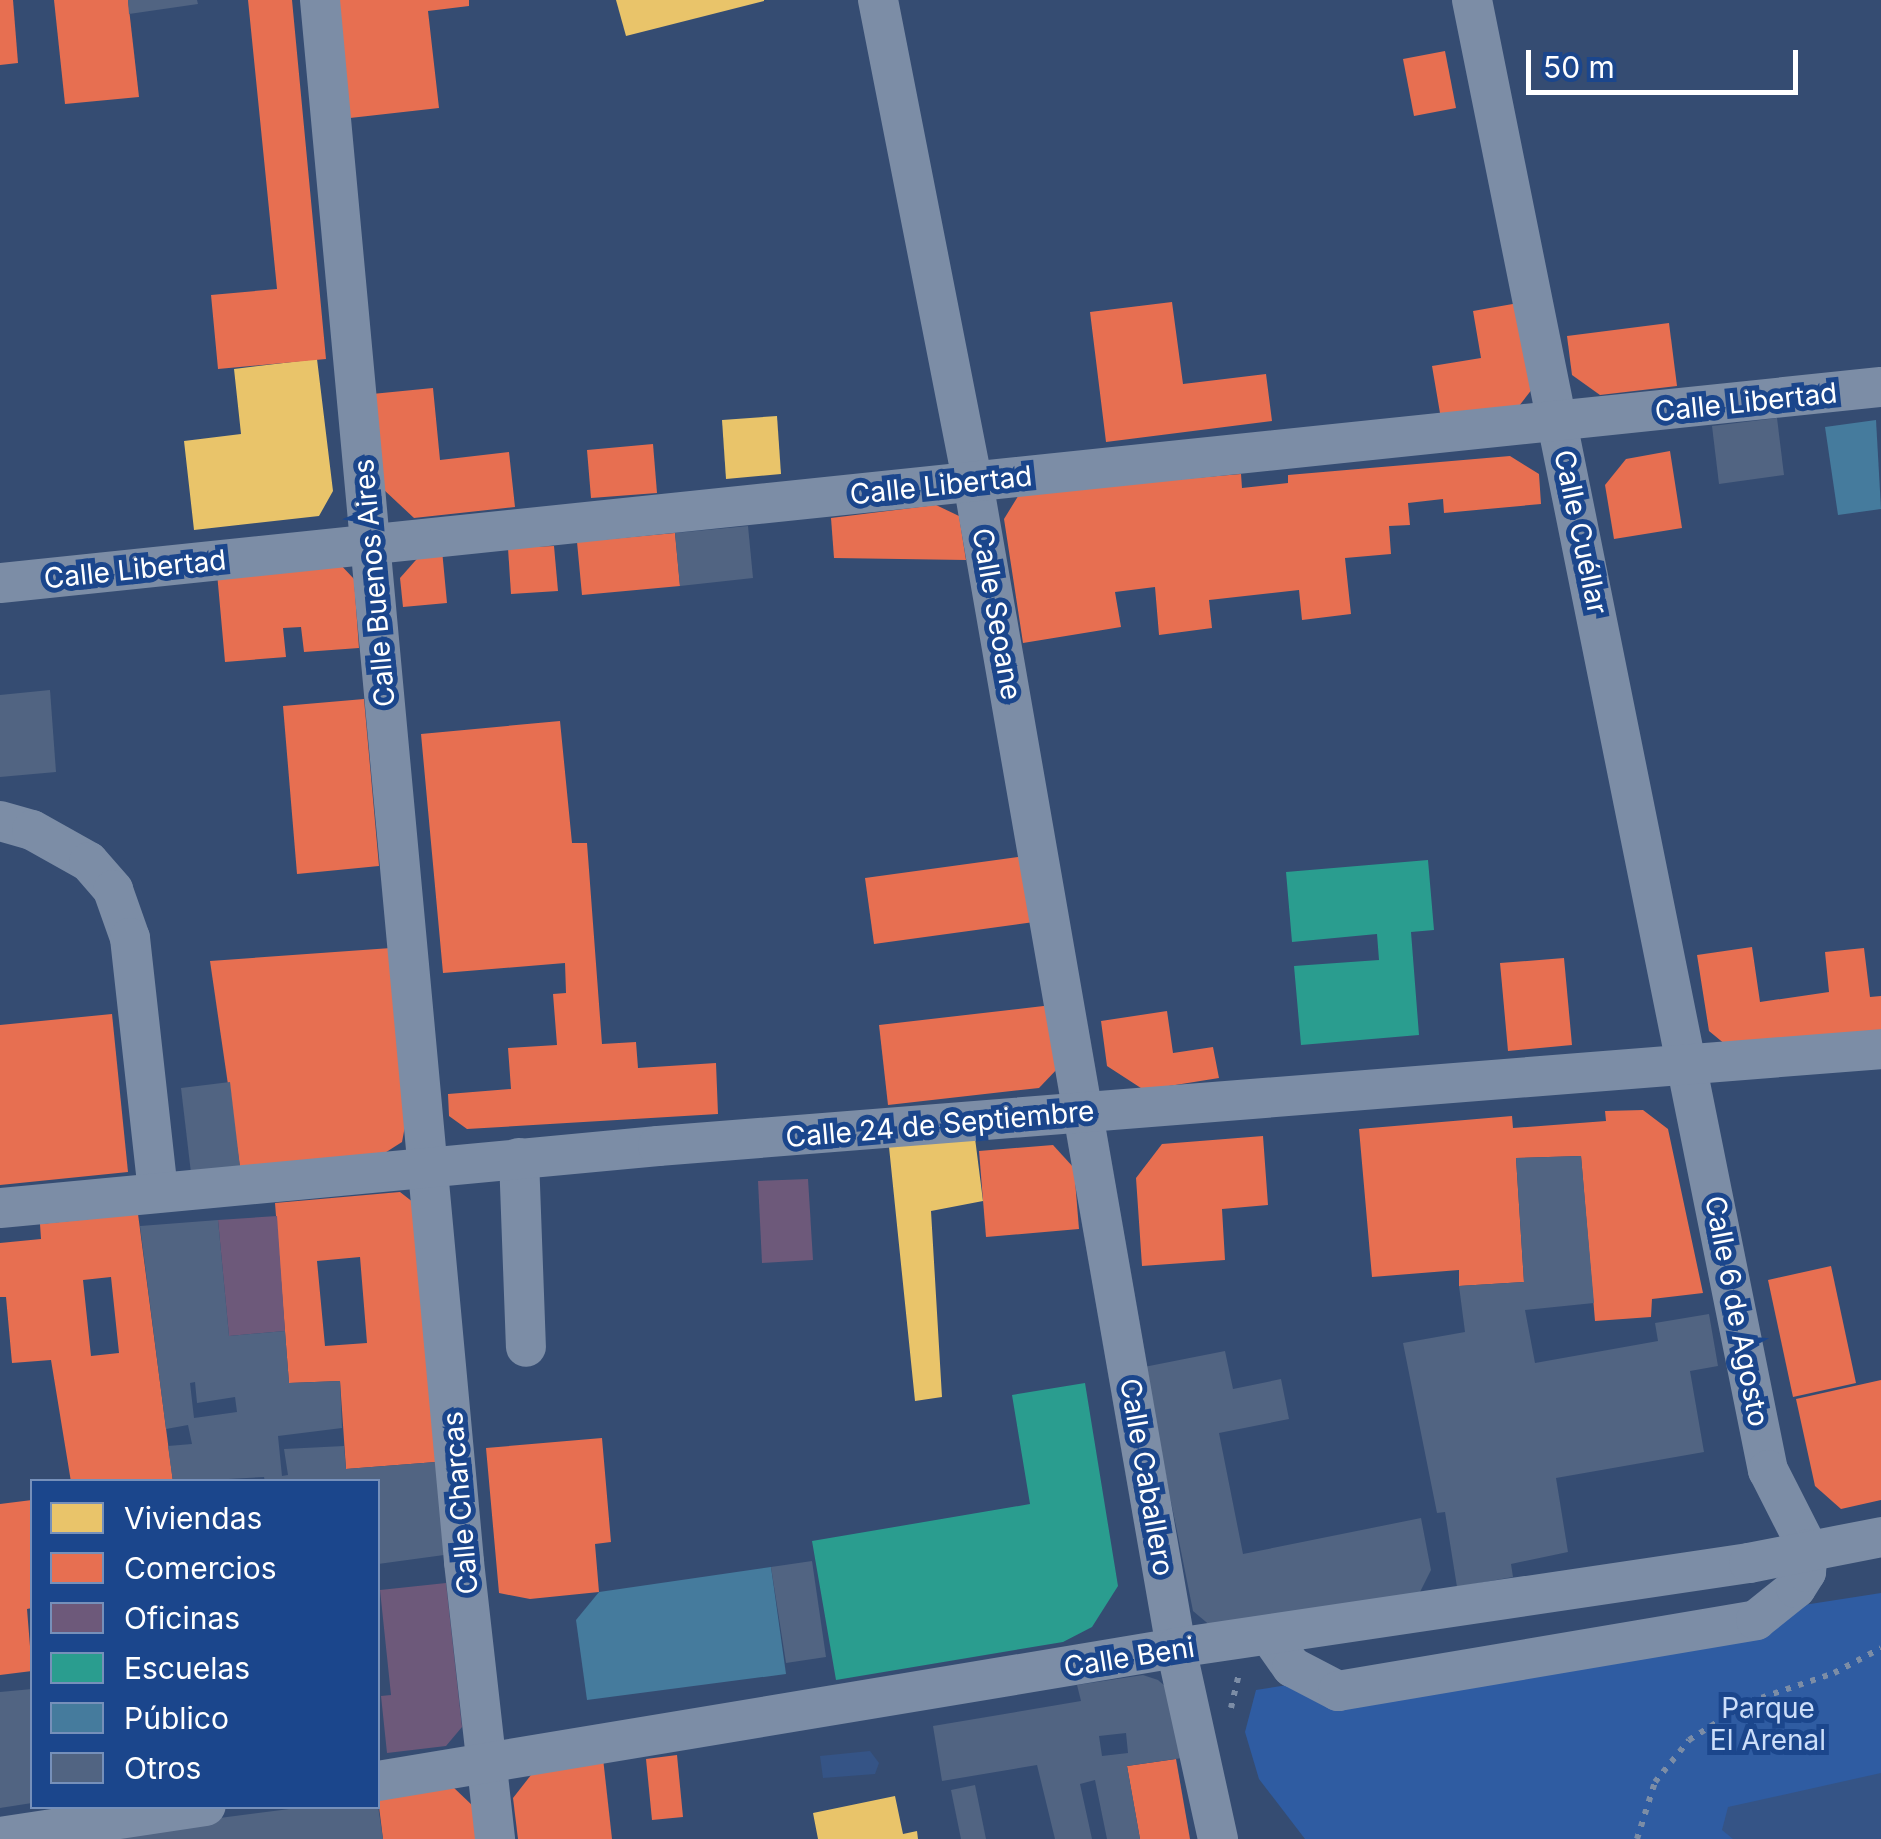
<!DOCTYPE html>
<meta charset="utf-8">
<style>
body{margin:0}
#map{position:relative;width:1881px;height:1839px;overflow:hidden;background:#354c72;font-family:Inter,sans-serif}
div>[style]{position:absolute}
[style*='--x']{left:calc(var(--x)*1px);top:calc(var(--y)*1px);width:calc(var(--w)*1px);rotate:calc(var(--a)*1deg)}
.green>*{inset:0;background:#2f5ca2}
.water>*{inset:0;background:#355486}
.homes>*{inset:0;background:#e9c46a}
.shops>*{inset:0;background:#e76f51}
.offices>*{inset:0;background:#6d597a}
.schools>*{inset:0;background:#2a9d8f}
.public>*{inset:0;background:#457b9d}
.building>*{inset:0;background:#516482}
.path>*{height:6px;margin-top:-3px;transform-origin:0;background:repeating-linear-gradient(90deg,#7c8da6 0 5px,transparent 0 13px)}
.minor>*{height:40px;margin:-20px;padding:0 20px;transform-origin:20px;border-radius:20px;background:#7c8da6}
span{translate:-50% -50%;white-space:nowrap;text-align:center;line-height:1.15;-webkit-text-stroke:10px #1b468c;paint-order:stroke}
.street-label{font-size:28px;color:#fff}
.park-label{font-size:28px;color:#ccdef9}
.legend{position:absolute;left:30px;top:1479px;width:350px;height:330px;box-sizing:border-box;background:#1b468c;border:2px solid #7690ba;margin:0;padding:12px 18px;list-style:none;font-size:30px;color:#fff}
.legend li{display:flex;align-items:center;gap:20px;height:50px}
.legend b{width:50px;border:2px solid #7690ba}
.scale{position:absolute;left:1526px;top:50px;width:272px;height:45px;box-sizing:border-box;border:5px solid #fff;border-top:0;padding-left:12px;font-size:30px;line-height:35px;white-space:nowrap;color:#fff;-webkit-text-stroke:8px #1b468c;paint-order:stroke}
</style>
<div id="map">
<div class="green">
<i style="clip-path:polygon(1881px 1593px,1881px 1839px,1305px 1839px,1259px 1779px,1245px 1732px,1256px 1690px)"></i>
</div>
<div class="water">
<i style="clip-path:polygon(870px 1751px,879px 1763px,875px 1774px,823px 1778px,820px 1756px)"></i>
<i style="clip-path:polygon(1881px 1773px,1881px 1839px,1733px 1839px,1722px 1830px,1728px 1807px)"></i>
</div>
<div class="homes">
<i style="clip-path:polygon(616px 0,764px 0,764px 1px,626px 36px)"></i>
<i style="clip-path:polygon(317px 359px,333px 491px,319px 516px,194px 530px,184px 441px,241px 434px,234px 369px)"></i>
<i style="clip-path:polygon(777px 416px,781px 474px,726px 479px,722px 420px)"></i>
<i style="clip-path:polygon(975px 1138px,983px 1201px,931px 1211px,942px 1397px,915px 1401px,889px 1147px)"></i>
<i style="clip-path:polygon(895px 1796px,903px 1834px,917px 1831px,918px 1839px,818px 1839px,813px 1813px)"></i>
</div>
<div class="shops">
<i style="clip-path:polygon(0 0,13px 0,18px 63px,0 65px)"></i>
<i style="clip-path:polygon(54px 0,128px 0,139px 97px,65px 104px)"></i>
<i style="clip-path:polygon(248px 0,292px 0,326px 359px,218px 369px,211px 295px,277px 289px)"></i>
<i style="clip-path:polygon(336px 0,469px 0,469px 6px,428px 11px,439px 108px,350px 118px)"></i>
<i style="clip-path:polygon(1445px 51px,1456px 108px,1414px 116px,1403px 59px)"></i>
<i style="clip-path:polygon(1172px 302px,1183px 384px,1266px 374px,1272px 421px,1106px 442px,1090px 312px)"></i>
<i style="clip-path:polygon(1524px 302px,1536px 384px,1519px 406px,1441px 419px,1432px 366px,1481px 358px,1473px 311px)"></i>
<i style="clip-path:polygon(1669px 323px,1677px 386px,1600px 395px,1572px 375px,1567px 336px)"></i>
<i style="clip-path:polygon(433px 388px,440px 460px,509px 452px,515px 507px,414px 518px,383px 489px,372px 394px)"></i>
<i style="clip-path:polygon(653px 444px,657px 493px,591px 498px,587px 450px)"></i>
<i style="clip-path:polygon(1670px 451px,1682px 528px,1614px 539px,1605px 485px,1626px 459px)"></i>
<i style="clip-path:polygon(1510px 456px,1539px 474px,1541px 504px,1444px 513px,1443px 499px,1408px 503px,1410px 525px,1389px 526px,1391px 554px,1345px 558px,1351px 614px,1302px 620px,1299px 590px,1209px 600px,1212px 628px,1159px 635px,1155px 587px,1115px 592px,1121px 627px,1023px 643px,1004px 519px,1020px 493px,1241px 474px,1242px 488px,1288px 483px,1288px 475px)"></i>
<i style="clip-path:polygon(936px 505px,959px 516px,966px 560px,834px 558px,831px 518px)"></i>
<i style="clip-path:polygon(675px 533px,680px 586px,582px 595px,577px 542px)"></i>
<i style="clip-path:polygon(554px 546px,558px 591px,511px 594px,508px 548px)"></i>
<i style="clip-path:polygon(442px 550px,447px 603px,403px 607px,400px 578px,423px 552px)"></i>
<i style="clip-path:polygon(338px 562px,354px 579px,359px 648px,304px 652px,301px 627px,283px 628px,286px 657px,225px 662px,217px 573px)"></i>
<i style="clip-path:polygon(364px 699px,379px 866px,297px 874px,283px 706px)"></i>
<i style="clip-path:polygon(560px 721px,572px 843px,587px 843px,602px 1044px,636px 1042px,638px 1068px,716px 1063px,718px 1114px,467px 1129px,449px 1116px,448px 1094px,511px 1089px,508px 1048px,557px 1045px,553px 994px,566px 993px,565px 963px,443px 973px,421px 734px)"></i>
<i style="clip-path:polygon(1025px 856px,1034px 922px,874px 944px,865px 878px)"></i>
<i style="clip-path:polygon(1752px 947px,1760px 1002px,1829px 992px,1825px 952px,1864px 948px,1870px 997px,1881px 996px,1881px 1038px,1737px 1054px,1709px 1031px,1697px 955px)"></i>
<i style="clip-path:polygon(391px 948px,408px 1110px,402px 1142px,380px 1156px,240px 1167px,210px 961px)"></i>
<i style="clip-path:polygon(1564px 958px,1572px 1045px,1508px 1051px,1500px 963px)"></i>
<i style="clip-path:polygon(1052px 1005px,1059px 1067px,1039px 1088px,888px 1105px,879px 1025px)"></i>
<i style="clip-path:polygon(1167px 1011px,1173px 1053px,1213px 1047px,1219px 1078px,1144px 1090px,1107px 1066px,1101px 1021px)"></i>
<i style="clip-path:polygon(112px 1014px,128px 1172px,0 1185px,0 1025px)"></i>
<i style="clip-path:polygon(1643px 1110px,1668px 1129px,1703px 1293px,1652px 1299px,1651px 1317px,1595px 1321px,1581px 1156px,1516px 1158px,1524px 1282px,1459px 1286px,1459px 1270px,1372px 1277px,1359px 1129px,1512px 1116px,1513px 1128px,1606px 1121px,1605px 1111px)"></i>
<i style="clip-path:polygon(1263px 1136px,1268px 1205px,1222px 1209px,1225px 1260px,1142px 1266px,1136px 1178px,1162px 1144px)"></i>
<i style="clip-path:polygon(1053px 1145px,1074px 1168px,1079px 1229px,986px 1237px,979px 1151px)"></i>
<i style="clip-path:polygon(evenodd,400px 1192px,418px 1206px,436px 1462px,346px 1469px,340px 1381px,289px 1383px,275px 1203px,400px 1192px,360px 1257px,367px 1343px,325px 1346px,317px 1261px,360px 1257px)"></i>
<i style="clip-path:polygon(evenodd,138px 1214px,173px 1482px,71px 1482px,51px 1360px,12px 1363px,6px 1297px,0 1297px,0 1243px,41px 1239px,40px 1224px,138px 1214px,111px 1277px,119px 1353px,91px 1356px,83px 1280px,111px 1277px)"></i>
<i style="clip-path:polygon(1831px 1266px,1856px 1383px,1793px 1397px,1768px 1280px)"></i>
<i style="clip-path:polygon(1881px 1380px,1881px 1500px,1841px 1509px,1815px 1486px,1796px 1399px)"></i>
<i style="clip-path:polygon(602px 1438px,611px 1542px,595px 1544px,599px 1592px,530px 1599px,499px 1593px,486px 1448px)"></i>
<i style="clip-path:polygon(32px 1500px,32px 1608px,27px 1609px,32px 1671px,0 1675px,0 1504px)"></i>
<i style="clip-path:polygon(677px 1755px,683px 1817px,652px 1820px,646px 1759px)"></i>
<i style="clip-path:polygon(603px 1758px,612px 1839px,518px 1839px,513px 1798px,538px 1766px)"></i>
<i style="clip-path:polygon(1176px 1759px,1190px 1839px,1140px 1839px,1127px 1766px)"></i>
<i style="clip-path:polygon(452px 1786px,474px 1807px,477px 1839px,383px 1839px,378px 1798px)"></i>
</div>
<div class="offices">
<i style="clip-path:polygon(808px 1179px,813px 1260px,762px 1263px,758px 1181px)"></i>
<i style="clip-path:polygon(277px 1216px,285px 1331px,229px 1336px,218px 1220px)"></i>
<i style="clip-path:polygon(446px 1583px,462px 1727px,446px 1746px,387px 1753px,381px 1696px,391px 1695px,380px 1590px)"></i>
</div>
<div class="schools">
<i style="clip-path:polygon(1428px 860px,1434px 930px,1411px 932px,1419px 1035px,1301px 1045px,1294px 966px,1379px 960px,1377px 934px,1292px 942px,1286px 872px)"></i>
<i style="clip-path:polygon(1085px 1383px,1118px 1586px,1092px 1627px,1063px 1642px,836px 1680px,812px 1541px,1030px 1504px,1012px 1395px)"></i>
</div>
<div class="public">
<i style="clip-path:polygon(1876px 420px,1881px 509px,1838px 515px,1825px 427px)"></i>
<i style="clip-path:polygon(771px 1567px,786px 1674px,587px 1700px,576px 1620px,599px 1592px)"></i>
</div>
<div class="building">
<i style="clip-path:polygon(128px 0,197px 0,198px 4px,129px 14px)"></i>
<i style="clip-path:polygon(1777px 418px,1784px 475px,1719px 484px,1712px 426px)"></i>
<i style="clip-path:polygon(748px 526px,753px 578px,680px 586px,675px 533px)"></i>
<i style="clip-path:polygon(50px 690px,56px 772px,0 777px,0 695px)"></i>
<i style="clip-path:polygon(230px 1082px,240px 1167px,191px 1173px,181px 1088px)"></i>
<i style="clip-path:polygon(1581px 1156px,1594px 1303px,1525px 1310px,1535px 1363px,1658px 1341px,1655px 1323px,1709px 1314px,1718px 1366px,1690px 1371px,1704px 1452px,1556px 1478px,1568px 1552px,1511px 1564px,1513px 1577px,1457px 1587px,1445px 1512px,1437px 1513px,1403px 1343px,1465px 1332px,1459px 1286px,1524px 1282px,1516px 1158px)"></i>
<i style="clip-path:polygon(evenodd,218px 1220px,229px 1336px,285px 1331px,289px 1383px,340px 1381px,342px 1428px,278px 1436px,282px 1476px,288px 1475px,284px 1449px,344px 1446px,346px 1469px,436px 1462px,444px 1555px,378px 1564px,378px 1482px,265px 1482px,264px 1477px,173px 1482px,168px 1446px,192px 1444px,188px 1425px,166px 1429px,140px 1226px,218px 1220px,195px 1382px,197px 1403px,235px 1397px,237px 1412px,194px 1418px,190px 1383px,195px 1382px)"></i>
<i style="clip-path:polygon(1225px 1351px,1233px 1389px,1281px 1379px,1289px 1419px,1219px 1433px,1243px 1554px,1421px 1518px,1431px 1570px,1419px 1594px,1212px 1627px,1193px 1611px,1144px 1367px)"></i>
<i style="clip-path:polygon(812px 1561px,826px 1657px,786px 1663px,771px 1567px)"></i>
<i style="clip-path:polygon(evenodd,1143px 1675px,1158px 1680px,1173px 1693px,1189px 1757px,1127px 1766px,1140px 1839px,1107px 1839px,1095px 1780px,1080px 1784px,1092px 1839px,1055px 1839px,1037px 1765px,942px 1781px,933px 1726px,1081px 1701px,1077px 1685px,1143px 1675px,1126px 1733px,1128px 1753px,1102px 1756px,1099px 1736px,1126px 1733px)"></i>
<i style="clip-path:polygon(32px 1689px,32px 1803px,0 1808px,0 1692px)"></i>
<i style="clip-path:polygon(975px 1785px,986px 1839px,961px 1839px,951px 1790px)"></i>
<i style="clip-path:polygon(313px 1806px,378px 1806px,383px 1839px,97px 1839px,158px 1826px)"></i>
</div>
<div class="path">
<i style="--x:1231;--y:1708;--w:32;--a:-77"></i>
<i style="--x:1637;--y:1839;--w:60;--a:-72.5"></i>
<i style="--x:1655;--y:1782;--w:54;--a:-51"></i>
<i style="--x:1689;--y:1740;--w:71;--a:-32.3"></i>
<i style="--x:1749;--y:1702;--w:90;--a:-18.8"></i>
<i style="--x:1834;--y:1673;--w:53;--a:-28"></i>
</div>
<div class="minor">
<i style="--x:320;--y:0;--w:1569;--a:84.73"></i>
<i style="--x:464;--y:1562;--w:279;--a:83.6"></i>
<i style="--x:878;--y:0;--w:491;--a:78.9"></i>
<i style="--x:973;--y:482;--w:1184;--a:80.12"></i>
<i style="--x:1176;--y:1648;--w:196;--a:77.6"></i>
<i style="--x:1472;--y:0;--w:1500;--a:78.62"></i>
<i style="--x:1768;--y:1470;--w:89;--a:63.1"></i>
<i style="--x:0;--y:583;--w:1891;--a:-5.95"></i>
<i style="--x:0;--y:821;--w:33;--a:16"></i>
<i style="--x:32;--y:830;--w:65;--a:29.3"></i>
<i style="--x:89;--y:862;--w:37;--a:49"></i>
<i style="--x:113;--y:890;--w:51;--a:70.5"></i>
<i style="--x:130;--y:938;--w:256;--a:83.7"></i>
<i style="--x:519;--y:1158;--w:189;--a:87.9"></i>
<i style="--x:0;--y:1208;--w:661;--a:-5.38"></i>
<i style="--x:658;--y:1146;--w:1227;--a:-4.53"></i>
<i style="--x:1270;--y:1636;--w:38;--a:55"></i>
<i style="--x:1292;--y:1667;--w:52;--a:27.6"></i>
<i style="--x:1338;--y:1691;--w:424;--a:-9.6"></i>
<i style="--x:1756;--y:1620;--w:51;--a:-38.7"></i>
<i style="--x:1796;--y:1588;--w:19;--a:-58"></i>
<i style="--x:1806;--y:1572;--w:23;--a:-85"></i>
<i style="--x:378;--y:1781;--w:809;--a:-9.46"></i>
<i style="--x:1176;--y:1648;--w:579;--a:-8.44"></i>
<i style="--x:1749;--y:1563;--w:135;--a:-11.1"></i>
<i style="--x:0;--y:1837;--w:208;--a:-8.6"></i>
</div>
<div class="street-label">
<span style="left:1746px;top:402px;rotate:-6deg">Calle Libertad</span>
<span style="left:941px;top:485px;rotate:-6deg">Calle Libertad</span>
<span style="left:1581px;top:532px;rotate:78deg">Calle Cuéllar</span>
<span style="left:135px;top:569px;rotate:-6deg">Calle Libertad</span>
<span style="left:374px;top:583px;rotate:-95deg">Calle Buenos Aires</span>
<span style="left:997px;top:614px;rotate:80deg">Calle Seoane</span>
<span style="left:940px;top:1124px;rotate:-5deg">Calle 24 de Septiembre</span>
<span style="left:1737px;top:1311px;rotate:79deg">Calle 6 de Agosto</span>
<span style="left:1147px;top:1477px;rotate:80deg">Calle Caballero</span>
<span style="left:460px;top:1503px;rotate:-95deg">Calle Charcas</span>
<span style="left:1129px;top:1657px;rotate:-9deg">Calle Beni</span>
</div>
<div class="park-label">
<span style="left:1768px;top:1724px">Parque<br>El Arenal</span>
</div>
<ul class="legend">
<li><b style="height:28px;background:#e9c46a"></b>Viviendas</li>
<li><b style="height:28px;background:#e76f51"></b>Comercios</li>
<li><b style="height:28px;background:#6d597a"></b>Oficinas</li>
<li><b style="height:28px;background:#2a9d8f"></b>Escuelas</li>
<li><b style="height:28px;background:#457b9d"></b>Público</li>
<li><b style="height:28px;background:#516482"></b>Otros</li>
</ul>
<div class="scale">50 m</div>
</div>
